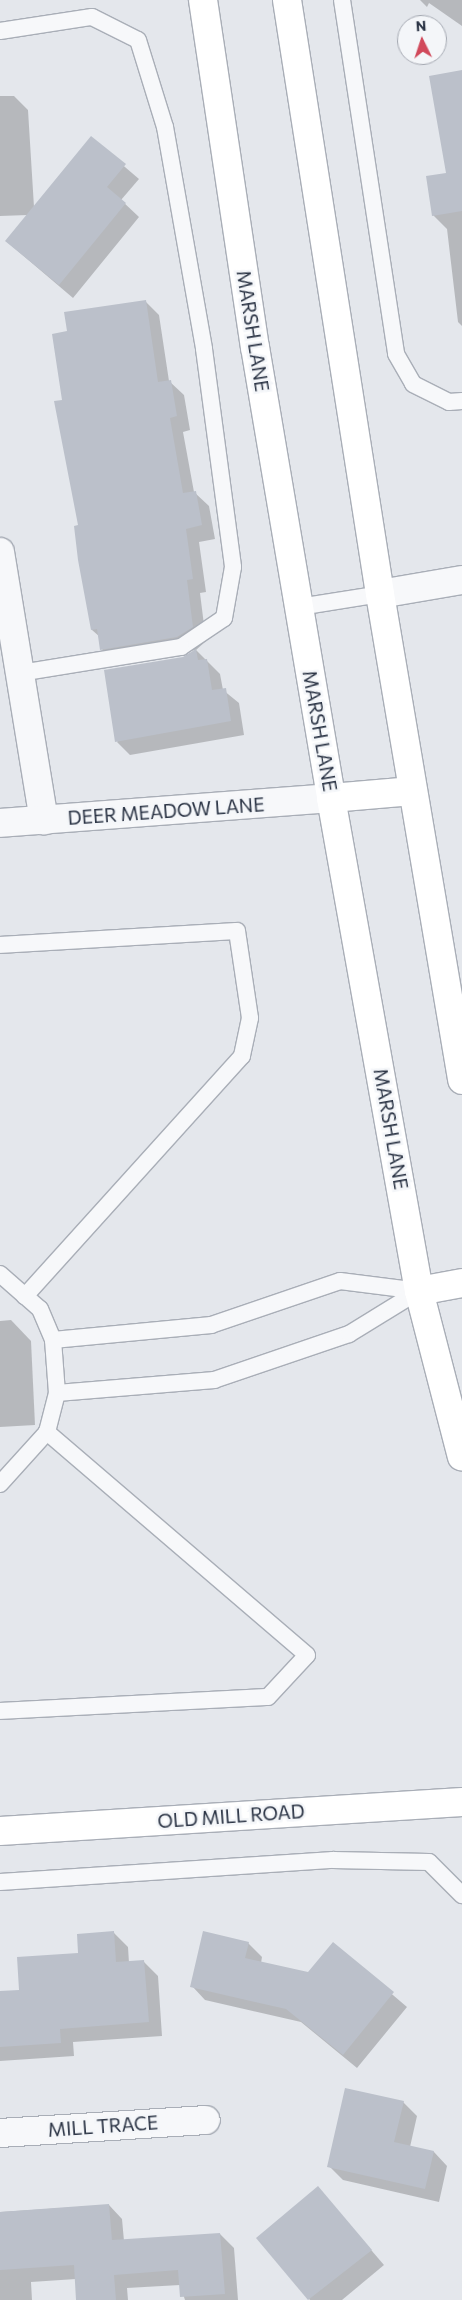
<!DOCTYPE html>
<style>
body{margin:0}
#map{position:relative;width:462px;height:2300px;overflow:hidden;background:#e4e7ec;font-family:Commissioner,sans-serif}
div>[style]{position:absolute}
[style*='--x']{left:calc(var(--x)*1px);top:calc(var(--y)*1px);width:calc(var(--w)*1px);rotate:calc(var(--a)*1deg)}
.shadow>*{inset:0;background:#0003}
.building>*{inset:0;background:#bbc0ca}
.roads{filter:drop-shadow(1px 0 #a9aeb7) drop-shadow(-1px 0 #a9aeb7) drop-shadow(0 1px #a9aeb7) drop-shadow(0 -1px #a9aeb7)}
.lane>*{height:16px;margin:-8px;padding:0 8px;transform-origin:8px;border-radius:8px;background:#f7f8fa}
.street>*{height:28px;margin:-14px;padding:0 14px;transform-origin:14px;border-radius:14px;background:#f7f8fa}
.secondary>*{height:28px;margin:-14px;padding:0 14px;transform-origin:14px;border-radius:14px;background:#fff}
span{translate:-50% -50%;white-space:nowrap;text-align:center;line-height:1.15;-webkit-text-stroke:5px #f4f6f9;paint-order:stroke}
.street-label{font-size:19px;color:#2b3445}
.north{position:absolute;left:397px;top:15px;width:50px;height:50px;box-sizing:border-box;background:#f4f6f9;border:1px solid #a4a8b1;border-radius:50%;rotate:356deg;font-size:14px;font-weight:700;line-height:20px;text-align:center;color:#2b3445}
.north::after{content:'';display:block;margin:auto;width:18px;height:22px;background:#d1495b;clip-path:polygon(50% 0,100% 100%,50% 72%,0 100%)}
</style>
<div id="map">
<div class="shadow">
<i style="clip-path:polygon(420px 0,462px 0,462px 26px,429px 3px,427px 7px)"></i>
<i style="clip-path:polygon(462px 72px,462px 326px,458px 322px,447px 229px,433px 215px,447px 174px)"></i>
<i style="clip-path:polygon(0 96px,14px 96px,28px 110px,34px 207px,91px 138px,139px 179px,121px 200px,139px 217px,73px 298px,6px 241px,28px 215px,0 216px)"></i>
<i style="clip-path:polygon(145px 301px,159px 315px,169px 381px,184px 395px,190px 430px,183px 432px,194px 492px,209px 506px,215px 539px,199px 542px,206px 592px,200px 593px,206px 641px,196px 650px,115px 663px,102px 649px,100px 637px,92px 630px,64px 401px,69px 332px)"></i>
<i style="clip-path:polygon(196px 650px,220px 674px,223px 690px,239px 703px,244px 735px,130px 755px,117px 742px,183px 658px)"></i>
<i style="clip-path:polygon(11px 1320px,31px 1341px,35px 1425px,0 1427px,0 1321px)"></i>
<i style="clip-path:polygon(114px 1933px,128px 1947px,129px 1963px,144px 1962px,158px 1976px,162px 2036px,73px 2042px,74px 2056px,0 2061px,0 1992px,21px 1991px)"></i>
<i style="clip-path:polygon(248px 1943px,262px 1957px,261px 1963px,308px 1974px,333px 1944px,407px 2007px,357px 2068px,301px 2022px,205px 2000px,192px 1986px)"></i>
<i style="clip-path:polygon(403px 2102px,417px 2116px,410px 2147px,434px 2152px,447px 2166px,439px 2202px,343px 2180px,329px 2166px)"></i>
<i style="clip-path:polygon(318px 2188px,384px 2265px,342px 2300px,310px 2300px,257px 2238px)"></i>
<i style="clip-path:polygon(109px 2205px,122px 2219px,124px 2241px,220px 2234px,234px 2248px,238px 2300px,185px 2300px,180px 2285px,127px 2288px,128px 2300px,78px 2300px,76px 2279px,31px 2282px,32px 2300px,0 2300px,0 2212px)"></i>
</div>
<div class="building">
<i style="clip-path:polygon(462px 70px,462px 211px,432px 216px,426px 176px,446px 173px,429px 76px)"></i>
<i style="clip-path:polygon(91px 136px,126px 164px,107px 187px,126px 203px,59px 285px,5px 241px)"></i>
<i style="clip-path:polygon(146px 300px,158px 382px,171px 380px,177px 416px,170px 418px,183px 493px,196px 491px,202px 525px,186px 529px,193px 579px,187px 580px,193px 627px,177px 637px,100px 650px,97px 629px,91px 630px,78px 560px,74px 526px,78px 525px,54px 401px,62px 400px,52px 334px,67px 331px,64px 312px)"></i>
<i style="clip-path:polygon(196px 649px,198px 660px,207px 659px,212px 690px,226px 688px,231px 721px,115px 742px,104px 670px,183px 657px)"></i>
<i style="clip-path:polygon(114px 1931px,116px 1962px,144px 1960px,149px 2022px,60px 2029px,61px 2043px,0 2047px,0 1991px,19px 1990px,17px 1957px,78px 1953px,77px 1934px)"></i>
<i style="clip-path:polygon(203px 1931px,249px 1942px,245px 1958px,308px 1972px,333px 1942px,394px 1992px,343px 2055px,286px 2009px,190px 1987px)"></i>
<i style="clip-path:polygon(345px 2088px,404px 2101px,394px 2142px,434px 2151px,425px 2189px,327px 2167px)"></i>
<i style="clip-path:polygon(318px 2186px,372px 2250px,308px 2300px,256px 2238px)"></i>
<i style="clip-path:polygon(109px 2204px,112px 2240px,220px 2233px,225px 2294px,180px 2297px,178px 2270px,114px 2275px,116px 2300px,76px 2300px,74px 2265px,0 2270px,0 2212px)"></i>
</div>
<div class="roads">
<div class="lane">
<i style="--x:342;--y:0;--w:358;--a:81.3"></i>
<i style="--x:396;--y:354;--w:34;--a:60"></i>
<i style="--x:413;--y:384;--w:40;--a:26.6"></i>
<i style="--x:449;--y:402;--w:13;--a:-4"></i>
<i style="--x:0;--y:31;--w:93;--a:-8.7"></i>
<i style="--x:92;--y:17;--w:51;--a:26.6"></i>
<i style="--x:138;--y:40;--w:91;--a:72.8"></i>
<i style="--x:165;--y:127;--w:225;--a:80"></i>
<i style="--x:204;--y:349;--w:220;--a:82.4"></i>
<i style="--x:233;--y:567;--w:52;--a:100"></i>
<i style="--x:224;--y:618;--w:52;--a:146"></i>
<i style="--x:181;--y:647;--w:162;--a:170.8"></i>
<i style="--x:299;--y:607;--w:82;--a:-9.1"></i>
<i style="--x:0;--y:945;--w:237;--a:-3.4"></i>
<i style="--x:237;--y:931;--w:88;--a:81.5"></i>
<i style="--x:250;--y:1018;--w:39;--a:102"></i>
<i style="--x:242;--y:1056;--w:324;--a:132.1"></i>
<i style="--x:0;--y:1274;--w:53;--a:41.2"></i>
<i style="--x:40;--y:1309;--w:34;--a:67"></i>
<i style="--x:53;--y:1340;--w:53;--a:85.7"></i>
<i style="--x:57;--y:1393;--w:40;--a:104.4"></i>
<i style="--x:47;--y:1432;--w:70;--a:132.1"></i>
<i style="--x:53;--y:1340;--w:159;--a:-5.4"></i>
<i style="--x:211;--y:1325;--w:136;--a:-18.8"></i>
<i style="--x:340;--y:1281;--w:80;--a:7.2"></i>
<i style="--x:57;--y:1393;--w:158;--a:-4.7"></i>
<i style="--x:214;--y:1380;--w:143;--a:-18.8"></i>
<i style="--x:349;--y:1334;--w:82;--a:-31.6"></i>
<i style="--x:0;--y:1711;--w:268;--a:-3"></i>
<i style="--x:268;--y:1697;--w:57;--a:-47.1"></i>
<i style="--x:307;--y:1655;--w:343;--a:-139.4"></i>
<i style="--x:0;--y:1882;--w:334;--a:-3.8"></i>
<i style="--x:333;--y:1860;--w:96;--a:1.2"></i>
<i style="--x:429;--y:1862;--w:47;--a:45"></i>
</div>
<div class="street">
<i style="--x:0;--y:552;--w:272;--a:80.7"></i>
<i style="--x:380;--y:594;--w:83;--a:-9.7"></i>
<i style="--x:0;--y:823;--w:332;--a:-4.3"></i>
<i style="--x:0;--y:2133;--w:206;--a:-3.6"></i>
</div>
<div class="secondary">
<i style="--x:203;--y:0;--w:351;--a:81.5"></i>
<i style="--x:255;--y:347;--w:457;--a:80.4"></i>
<i style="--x:331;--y:798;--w:501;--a:79.88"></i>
<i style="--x:419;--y:1291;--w:171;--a:75.5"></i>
<i style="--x:287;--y:0;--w:601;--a:81.1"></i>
<i style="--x:380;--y:594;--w:493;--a:80.4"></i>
<i style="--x:331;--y:798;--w:82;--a:-4.9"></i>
<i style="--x:419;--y:1291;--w:44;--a:-10.5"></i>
<i style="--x:0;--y:1831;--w:463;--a:-3.6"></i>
</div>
</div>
<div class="street-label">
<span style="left:253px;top:331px;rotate:81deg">MARSH LANE</span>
<span style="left:320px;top:731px;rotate:80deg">MARSH LANE</span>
<span style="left:166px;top:811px;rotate:-4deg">DEER MEADOW LANE</span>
<span style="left:391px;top:1129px;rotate:80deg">MARSH LANE</span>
<span style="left:231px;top:1816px;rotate:-4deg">OLD MILL ROAD</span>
<span style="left:103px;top:2126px;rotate:-4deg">MILL TRACE</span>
</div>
<div class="north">N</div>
</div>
